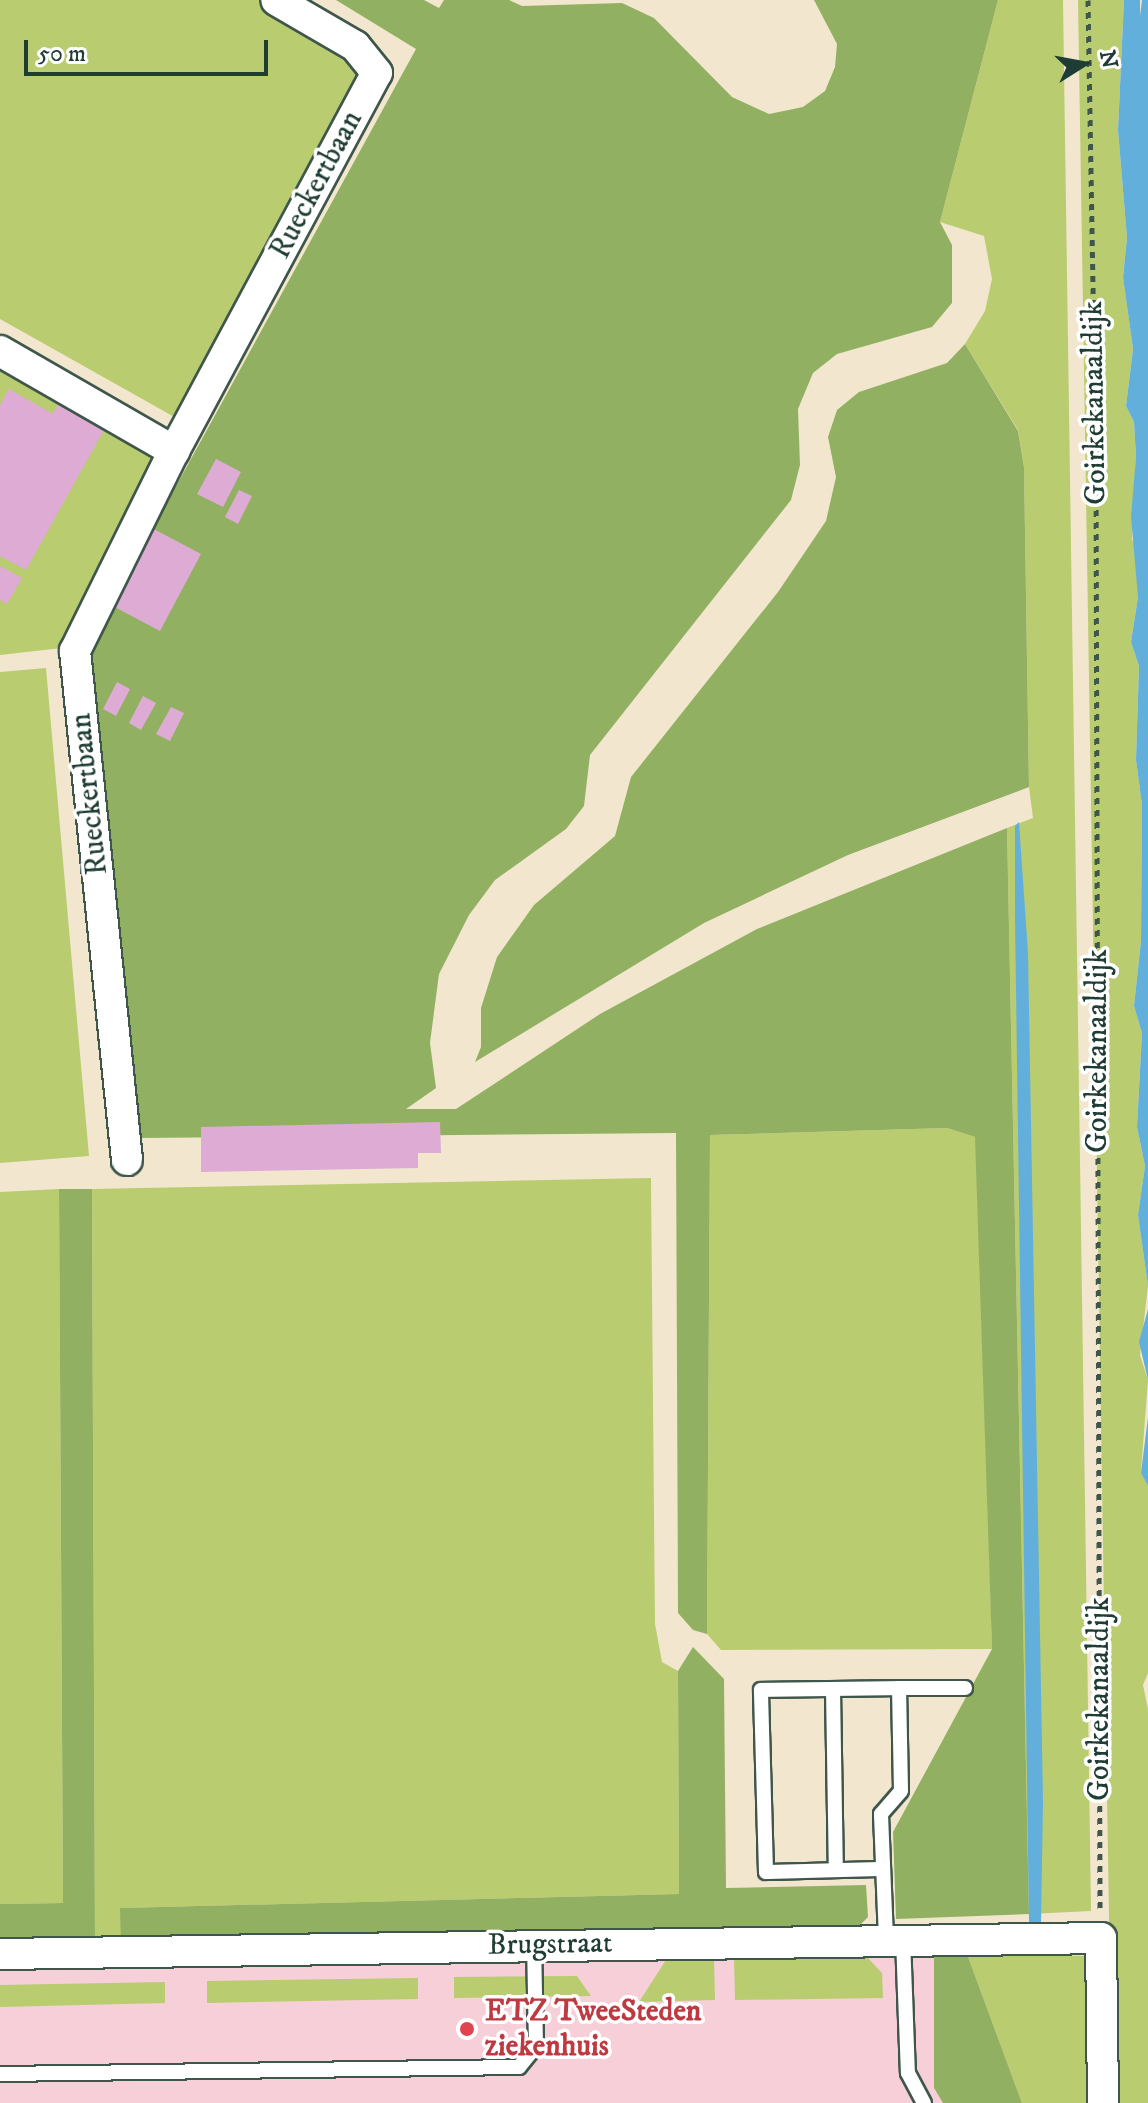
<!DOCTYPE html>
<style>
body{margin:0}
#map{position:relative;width:1148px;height:2103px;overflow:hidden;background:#f2e7ce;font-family:"IM FELL DW Pica",serif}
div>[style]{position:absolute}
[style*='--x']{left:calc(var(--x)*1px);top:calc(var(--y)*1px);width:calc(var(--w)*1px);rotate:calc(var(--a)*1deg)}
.built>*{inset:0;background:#f6cfd9}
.green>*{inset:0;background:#b9cc70}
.forest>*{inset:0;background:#92b062}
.water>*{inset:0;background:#63afdc}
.building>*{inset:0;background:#ddabd4}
.path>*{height:5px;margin-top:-2.5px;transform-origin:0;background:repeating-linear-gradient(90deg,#3f564b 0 6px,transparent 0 12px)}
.roads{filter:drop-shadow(2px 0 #3f564b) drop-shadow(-2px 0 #3f564b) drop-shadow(0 2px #3f564b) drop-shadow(0 -2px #3f564b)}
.lane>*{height:14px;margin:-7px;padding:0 7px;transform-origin:7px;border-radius:7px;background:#fff}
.street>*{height:30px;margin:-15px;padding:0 15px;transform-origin:15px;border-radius:15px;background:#fff}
.dots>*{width:22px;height:22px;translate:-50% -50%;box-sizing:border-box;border:4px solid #fff;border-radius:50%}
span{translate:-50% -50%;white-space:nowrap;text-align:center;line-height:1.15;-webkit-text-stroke:7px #fff;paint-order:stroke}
.street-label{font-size:30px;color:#1f3d34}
.health-label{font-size:30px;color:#be3a42;font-weight:700}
.left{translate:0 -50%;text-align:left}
.north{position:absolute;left:1044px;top:24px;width:80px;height:80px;-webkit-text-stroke:6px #fff;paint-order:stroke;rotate:79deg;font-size:22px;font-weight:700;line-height:32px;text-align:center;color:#1f3d34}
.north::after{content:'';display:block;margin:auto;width:28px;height:36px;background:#1f3d34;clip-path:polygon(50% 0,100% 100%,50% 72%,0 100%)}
.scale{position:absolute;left:24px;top:40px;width:244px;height:36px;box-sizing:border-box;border:4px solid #1f3d34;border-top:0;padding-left:10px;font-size:24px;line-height:28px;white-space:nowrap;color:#1f3d34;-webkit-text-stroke:6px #fff;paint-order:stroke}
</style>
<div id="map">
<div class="built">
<i style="clip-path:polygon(934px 1955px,934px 2088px,943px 2103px,0 2103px,0 1970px)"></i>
</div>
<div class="green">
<i style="clip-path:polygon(0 0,285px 0,382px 56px,185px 423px,0 319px)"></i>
<i style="clip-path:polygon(998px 0,1063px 0,1091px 1911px,1029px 1914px,1007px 828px,1033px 818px,1029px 787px,1024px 467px,1018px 430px,965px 344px,985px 311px,992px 279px,984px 236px,940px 222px)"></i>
<i style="clip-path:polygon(1078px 0,1124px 0,1118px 130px,1127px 238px,1123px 276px,1133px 349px,1126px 406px,1134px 422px,1136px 457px,1132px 539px,1138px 554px,1138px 597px,1131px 642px,1139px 666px,1136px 760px,1142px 805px,1141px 941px,1134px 1006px,1142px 1033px,1137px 1127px,1145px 1166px,1138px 1215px,1148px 1286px,1140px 1355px,1148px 1380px,1141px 1472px,1148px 1486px,1148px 1673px,1143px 1685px,1148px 1709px,1148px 2103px,1112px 2103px)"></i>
<i style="clip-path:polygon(0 350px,173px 449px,62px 648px,0 655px)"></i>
<i style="clip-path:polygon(46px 668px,89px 1156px,0 1163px,0 672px)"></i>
<i style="clip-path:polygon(947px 1128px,975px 1137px,979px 1160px,992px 1649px,721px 1650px,707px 1634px,710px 1135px)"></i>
<i style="clip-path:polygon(651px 1178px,655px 1624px,662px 1662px,678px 1671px,679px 1894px,121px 1908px,121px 1942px,95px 1942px,92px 1189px)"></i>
<i style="clip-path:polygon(59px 1189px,63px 1903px,0 1904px,0 1192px)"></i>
<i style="clip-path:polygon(967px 1954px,1092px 1956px,1091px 2103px,1022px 2103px)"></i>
<i style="clip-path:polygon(866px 1956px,882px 1973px,883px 1998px,735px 2000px,734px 1957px)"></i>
<i style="clip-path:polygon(714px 1958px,715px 2000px,639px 2002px,666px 1960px)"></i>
<i style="clip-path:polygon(577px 1976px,591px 1996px,454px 1998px,454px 1977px)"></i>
<i style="clip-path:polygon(418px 1978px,418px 1999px,207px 2003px,207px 1981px)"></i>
<i style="clip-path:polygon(165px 1982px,165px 2003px,0 2007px,0 1985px)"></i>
</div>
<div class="forest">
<i style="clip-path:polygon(336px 0,424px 0,439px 8px,444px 0,509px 0,522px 6px,622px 3px,654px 18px,732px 97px,769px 114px,803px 107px,825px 91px,835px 67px,837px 44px,814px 0,998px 0,940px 222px,952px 245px,952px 303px,932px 327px,837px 354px,813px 373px,798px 409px,800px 465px,791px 500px,590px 755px,584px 806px,566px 829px,495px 880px,469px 915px,439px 974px,430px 1043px,436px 1088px,406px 1109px,456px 1109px,600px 1014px,757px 929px,1007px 828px,1029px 1914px,896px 1919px,893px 1832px,992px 1649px,975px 1137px,947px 1128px,710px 1135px,707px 1634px,693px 1630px,678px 1613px,676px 1133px,137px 1138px,85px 652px,416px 49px)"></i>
<i style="clip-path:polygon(965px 344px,1018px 431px,1024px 467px,1029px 787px,848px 855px,704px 923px,475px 1062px,481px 1047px,481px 1008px,497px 957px,534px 905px,615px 836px,631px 777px,778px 592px,826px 521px,836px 477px,828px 437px,837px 410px,859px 392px,947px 363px)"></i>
<i style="clip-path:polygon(59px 1189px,92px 1189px,95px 1942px,0 1943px,0 1904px,63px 1903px)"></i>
<i style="clip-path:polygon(693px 1647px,724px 1679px,726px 1888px,866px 1885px,868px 1917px,859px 1926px,506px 1938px,121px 1942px,120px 1908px,679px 1894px,678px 1671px)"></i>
<i style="clip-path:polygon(967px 1954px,1022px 2103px,943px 2103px,934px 2088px,934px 1955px)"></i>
</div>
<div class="water">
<i style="clip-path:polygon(1124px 0,1140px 0,1140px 16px,1142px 0,1148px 0,1148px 1286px,1138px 1215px,1145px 1166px,1137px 1127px,1142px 1033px,1134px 1006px,1141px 941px,1142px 805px,1136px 760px,1139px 666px,1131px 642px,1138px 597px,1131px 517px,1136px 457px,1134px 422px,1126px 406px,1133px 349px,1123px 277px,1127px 238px,1118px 130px)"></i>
<i style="clip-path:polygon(1019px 822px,1028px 953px,1043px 1803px,1041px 1922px,1029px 1922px,1015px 918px,1015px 826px)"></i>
<i style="clip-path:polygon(1148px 1309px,1148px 1380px,1139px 1342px)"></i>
<i style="clip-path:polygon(1148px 1417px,1148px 1486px,1141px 1473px)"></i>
</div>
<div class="building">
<i style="clip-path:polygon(9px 389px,53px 414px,58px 405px,104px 430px,26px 570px,0 556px,0 405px)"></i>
<i style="clip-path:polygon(216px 459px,241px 472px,223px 507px,197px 494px)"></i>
<i style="clip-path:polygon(239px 490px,252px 496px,238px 524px,225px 517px)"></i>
<i style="clip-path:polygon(150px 527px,201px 554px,160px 631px,109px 604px)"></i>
<i style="clip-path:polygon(0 566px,22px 578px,7px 604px,0 600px)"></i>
<i style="clip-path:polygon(117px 682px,130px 689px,116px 716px,103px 709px)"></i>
<i style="clip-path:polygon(143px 696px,156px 703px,141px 730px,129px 723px)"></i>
<i style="clip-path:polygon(171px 707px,184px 713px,170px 741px,156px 734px)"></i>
<i style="clip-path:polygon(440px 1122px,441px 1153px,418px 1153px,418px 1168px,201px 1172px,201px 1127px)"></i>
</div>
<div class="path">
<i style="--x:1088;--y:0;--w:474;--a:89"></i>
<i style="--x:1096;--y:474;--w:1435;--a:89.84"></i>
</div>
<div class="roads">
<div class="lane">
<i style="--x:833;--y:1689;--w:181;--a:89.1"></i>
<i style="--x:882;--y:1869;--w:116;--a:178.5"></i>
<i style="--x:766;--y:1872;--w:182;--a:-91.6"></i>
<i style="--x:761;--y:1690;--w:138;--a:-0.8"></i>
<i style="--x:886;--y:1939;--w:125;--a:-92.3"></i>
<i style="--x:881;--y:1814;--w:30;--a:-49"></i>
<i style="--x:901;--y:1791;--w:103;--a:-91.1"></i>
<i style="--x:899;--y:1688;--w:66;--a:0"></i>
<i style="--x:903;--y:1939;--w:134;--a:87.9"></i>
<i style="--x:908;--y:2073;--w:34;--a:62"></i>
<i style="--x:0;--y:2074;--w:519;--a:-0.77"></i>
<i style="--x:519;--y:2067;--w:27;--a:-51"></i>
<i style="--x:536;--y:2046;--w:101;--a:-91.1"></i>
</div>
<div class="street">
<i style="--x:0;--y:351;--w:201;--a:29.9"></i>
<i style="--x:127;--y:1160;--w:512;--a:-95.83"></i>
<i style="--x:75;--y:651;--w:223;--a:-63.7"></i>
<i style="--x:174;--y:451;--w:429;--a:-61.8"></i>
<i style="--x:377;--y:73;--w:35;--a:-129"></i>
<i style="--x:355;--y:46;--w:91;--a:-149.8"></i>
<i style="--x:0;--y:1954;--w:1101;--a:-0.83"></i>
<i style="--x:1101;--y:1938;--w:165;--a:89.3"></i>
</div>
</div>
<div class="dots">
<i style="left:467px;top:2029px;background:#e0444e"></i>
</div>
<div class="street-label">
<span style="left:317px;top:185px;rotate:-62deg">Rueckertbaan</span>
<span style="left:1095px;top:403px;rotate:-91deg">Goirkekanaaldijk</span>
<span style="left:90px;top:794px;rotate:-96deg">Rueckertbaan</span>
<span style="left:1098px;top:1051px;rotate:-90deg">Goirkekanaaldijk</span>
<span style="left:1100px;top:1699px;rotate:-90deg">Goirkekanaaldijk</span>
<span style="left:550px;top:1945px;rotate:-1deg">Brugstraat</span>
</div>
<div class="health-label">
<span class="left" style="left:485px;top:2029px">ETZ TweeSteden<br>ziekenhuis</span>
</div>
<div class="north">N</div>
<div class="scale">50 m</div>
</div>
